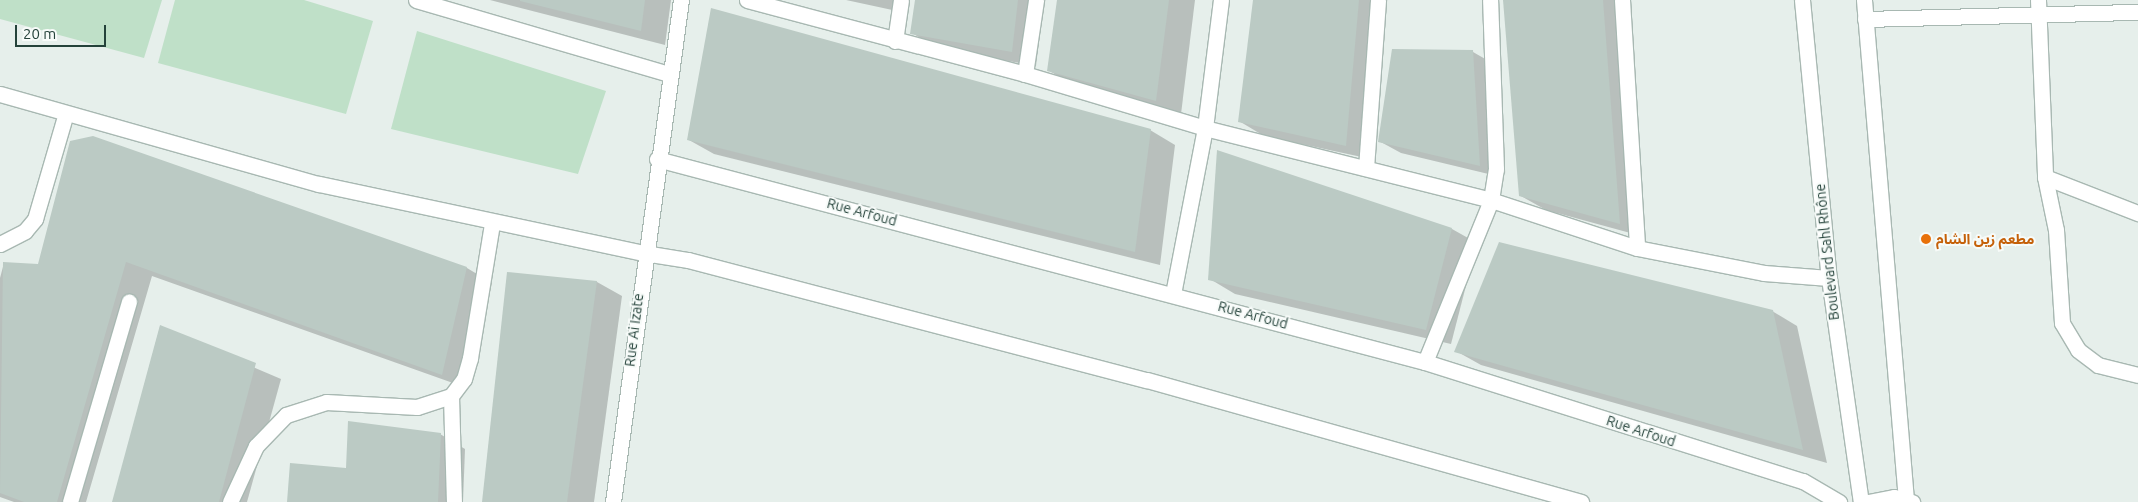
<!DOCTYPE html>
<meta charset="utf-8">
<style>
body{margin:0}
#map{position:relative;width:2138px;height:502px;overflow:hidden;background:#e6efeb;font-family:Ubuntu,"Noto Sans Arabic",sans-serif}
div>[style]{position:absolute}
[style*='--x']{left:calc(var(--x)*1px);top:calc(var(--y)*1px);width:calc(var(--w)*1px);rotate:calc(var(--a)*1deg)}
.green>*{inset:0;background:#bfe0c8}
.shadow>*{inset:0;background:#0003}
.building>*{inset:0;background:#bbcac4}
.roads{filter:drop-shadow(1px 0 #a8b8b2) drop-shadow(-1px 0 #a8b8b2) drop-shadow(0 1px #a8b8b2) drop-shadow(0 -1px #a8b8b2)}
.service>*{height:15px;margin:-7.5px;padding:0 7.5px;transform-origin:7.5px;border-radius:7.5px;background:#fff}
.minor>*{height:15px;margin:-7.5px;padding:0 7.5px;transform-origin:7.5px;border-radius:7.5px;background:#fff}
.tertiary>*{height:15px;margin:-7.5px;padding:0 7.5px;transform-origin:7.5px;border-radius:7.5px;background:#fff}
.dots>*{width:14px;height:14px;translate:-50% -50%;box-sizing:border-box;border:2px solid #f7fbf9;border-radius:50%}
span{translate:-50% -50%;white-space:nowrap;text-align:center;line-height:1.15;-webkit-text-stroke:4px #f7fbf9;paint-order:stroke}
.street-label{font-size:14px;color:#24423a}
.food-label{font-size:14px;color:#c56008;font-weight:700}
.left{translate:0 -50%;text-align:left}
.scale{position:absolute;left:15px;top:25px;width:91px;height:22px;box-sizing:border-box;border:2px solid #24423a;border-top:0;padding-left:6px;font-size:15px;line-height:18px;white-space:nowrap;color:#24423a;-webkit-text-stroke:4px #f7fbf9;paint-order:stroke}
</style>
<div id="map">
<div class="green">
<i style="clip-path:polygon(0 0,162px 0,144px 58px,0 19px)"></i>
<i style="clip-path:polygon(175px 0,304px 0,373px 21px,346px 114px,158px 63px)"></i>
<i style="clip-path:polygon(417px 31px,606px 91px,578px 174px,391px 129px)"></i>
</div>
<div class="shadow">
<i style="clip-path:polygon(490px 0,671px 0,665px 45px)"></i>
<i style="clip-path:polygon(846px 0,899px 0,897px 11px)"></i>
<i style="clip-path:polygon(916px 0,1044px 0,1036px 66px,937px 48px,912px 33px)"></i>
<i style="clip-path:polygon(1058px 0,1195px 0,1181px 114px,1073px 85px,1048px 70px)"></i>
<i style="clip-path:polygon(1254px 0,1385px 0,1371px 159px,1264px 136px,1239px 121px)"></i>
<i style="clip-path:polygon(1504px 0,1626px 0,1645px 237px,1546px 210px,1521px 196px)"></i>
<i style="clip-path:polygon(1473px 52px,1494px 64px,1501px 177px,1401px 153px,1379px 141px)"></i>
<i style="clip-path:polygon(1150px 130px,1175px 145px,1160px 265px,714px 154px,689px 140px)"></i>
<i style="clip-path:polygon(71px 143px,467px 268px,492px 283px,467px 388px,152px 276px,86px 502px,14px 502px,0 497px,0 278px,4px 263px,39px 265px)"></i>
<i style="clip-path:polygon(1452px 229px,1477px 243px,1451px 344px,1235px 294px,1210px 279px)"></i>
<i style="clip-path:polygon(508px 274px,597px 282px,622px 296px,594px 502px,484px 502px)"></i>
<i style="clip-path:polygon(1772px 311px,1797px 326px,1827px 463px,1481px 365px,1456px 351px)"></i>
<i style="clip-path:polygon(160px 327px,281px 379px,247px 502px,113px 502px)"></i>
<i style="clip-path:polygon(440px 434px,465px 449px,463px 502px,288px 502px,347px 470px)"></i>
</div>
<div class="building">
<i style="clip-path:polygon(520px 0,645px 0,641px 31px,520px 1px)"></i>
<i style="clip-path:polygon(915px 0,1018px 0,1012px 52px,910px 34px)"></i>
<i style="clip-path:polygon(1057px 0,1169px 0,1156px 101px,1047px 71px)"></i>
<i style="clip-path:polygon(1253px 0,1359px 0,1346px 146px,1238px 122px)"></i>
<i style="clip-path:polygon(1503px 0,1603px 0,1620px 224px,1519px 196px)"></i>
<i style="clip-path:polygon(711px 8px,1151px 129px,1135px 252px,687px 140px)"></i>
<i style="clip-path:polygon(1392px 49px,1473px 50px,1480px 166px,1378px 142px)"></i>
<i style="clip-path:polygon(93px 136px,467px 267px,442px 375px,126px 262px,57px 502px,24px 502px,0 493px,3px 262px,38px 264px,70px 141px)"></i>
<i style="clip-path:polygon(1217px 150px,1452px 228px,1426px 330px,1208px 280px)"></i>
<i style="clip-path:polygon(1499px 242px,1773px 310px,1803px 450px,1454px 352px)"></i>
<i style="clip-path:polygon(507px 272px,597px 281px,567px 502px,482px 502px)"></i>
<i style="clip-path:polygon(160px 325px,256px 363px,219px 502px,112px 502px)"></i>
<i style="clip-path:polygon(348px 421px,441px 433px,438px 502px,287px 502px,290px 463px,346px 468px)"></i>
</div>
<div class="roads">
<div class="service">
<i style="--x:0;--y:244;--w:28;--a:-27"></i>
<i style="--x:25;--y:231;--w:16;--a:-50"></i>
<i style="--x:35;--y:219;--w:110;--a:-73.7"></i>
</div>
<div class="minor">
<i style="--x:416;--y:0;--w:264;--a:16.3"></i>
<i style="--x:747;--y:0;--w:288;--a:14.9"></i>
<i style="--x:1025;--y:74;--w:188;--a:16.7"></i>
<i style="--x:1205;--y:128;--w:295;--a:14.1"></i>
<i style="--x:1491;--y:200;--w:154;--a:18.2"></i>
<i style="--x:1637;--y:248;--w:129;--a:11.1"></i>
<i style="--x:1764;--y:273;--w:65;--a:4.4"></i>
<i style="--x:1622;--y:0;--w:248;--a:86.5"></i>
<i style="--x:2038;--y:0;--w:177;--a:87.7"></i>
<i style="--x:2045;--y:177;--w:54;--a:78.3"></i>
<i style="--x:2056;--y:230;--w:93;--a:86.3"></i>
<i style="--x:2062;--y:323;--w:31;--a:59"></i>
<i style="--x:2078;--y:350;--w:25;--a:37"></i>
<i style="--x:2098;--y:365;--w:41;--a:14"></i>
<i style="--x:1865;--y:19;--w:273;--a:-1.5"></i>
<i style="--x:895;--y:41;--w:41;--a:-81.7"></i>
<i style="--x:1025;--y:74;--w:75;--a:-81.5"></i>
<i style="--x:0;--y:94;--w:331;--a:15.8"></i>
<i style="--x:319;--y:184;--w:332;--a:12"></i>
<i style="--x:1366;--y:168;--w:168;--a:-85.9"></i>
<i style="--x:2045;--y:177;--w:100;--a:21.2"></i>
<i style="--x:1173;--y:294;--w:169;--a:-79.1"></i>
<i style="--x:1205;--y:128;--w:129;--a:-82.9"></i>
<i style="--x:1425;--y:362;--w:175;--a:-67.8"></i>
<i style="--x:1491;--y:200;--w:31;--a:-81"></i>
<i style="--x:1496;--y:169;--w:169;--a:-92"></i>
<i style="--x:451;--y:396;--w:106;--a:88.4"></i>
<i style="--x:70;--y:502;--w:209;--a:-73.6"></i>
<i style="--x:230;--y:502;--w:62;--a:-65.1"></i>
<i style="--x:256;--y:446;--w:43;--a:-45.9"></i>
<i style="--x:286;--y:415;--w:42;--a:-18"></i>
<i style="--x:326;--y:402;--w:91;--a:3.1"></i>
<i style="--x:417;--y:407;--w:36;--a:-18"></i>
<i style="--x:451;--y:396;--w:21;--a:-53"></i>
<i style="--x:464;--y:379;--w:22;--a:-74"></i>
<i style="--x:470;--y:358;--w:136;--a:-80.7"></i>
</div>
<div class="tertiary">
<i style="--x:1802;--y:0;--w:279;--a:84.5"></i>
<i style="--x:1829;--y:278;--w:226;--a:81.9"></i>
<i style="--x:1864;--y:0;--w:502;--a:85.2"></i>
<i style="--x:657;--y:159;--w:794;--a:14.81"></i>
<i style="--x:1425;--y:362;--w:396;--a:17.5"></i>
<i style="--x:1803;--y:481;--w:42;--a:30.3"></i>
<i style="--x:644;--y:253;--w:45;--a:9"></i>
<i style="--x:688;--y:260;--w:474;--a:14.7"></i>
<i style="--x:1147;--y:380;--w:451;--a:15.7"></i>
<i style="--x:613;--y:502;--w:507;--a:-82.29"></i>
<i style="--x:1868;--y:502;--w:26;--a:-11"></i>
<i style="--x:1894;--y:497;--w:19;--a:16"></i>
</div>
</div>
<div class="dots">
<i style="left:1926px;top:239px;background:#e8710a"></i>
</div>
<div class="street-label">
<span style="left:862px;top:212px;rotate:15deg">Rue Arfoud</span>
<span style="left:1827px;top:252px;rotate:-96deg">Boulevard Sahl Rhône</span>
<span style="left:1253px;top:315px;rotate:15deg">Rue Arfoud</span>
<span style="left:634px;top:330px;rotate:-83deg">Rue Ai Izate</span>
<span style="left:1641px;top:431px;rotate:18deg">Rue Arfoud</span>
</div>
<div class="food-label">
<span class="left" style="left:1936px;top:239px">مطعم زين الشام</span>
</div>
<div class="scale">20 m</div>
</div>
